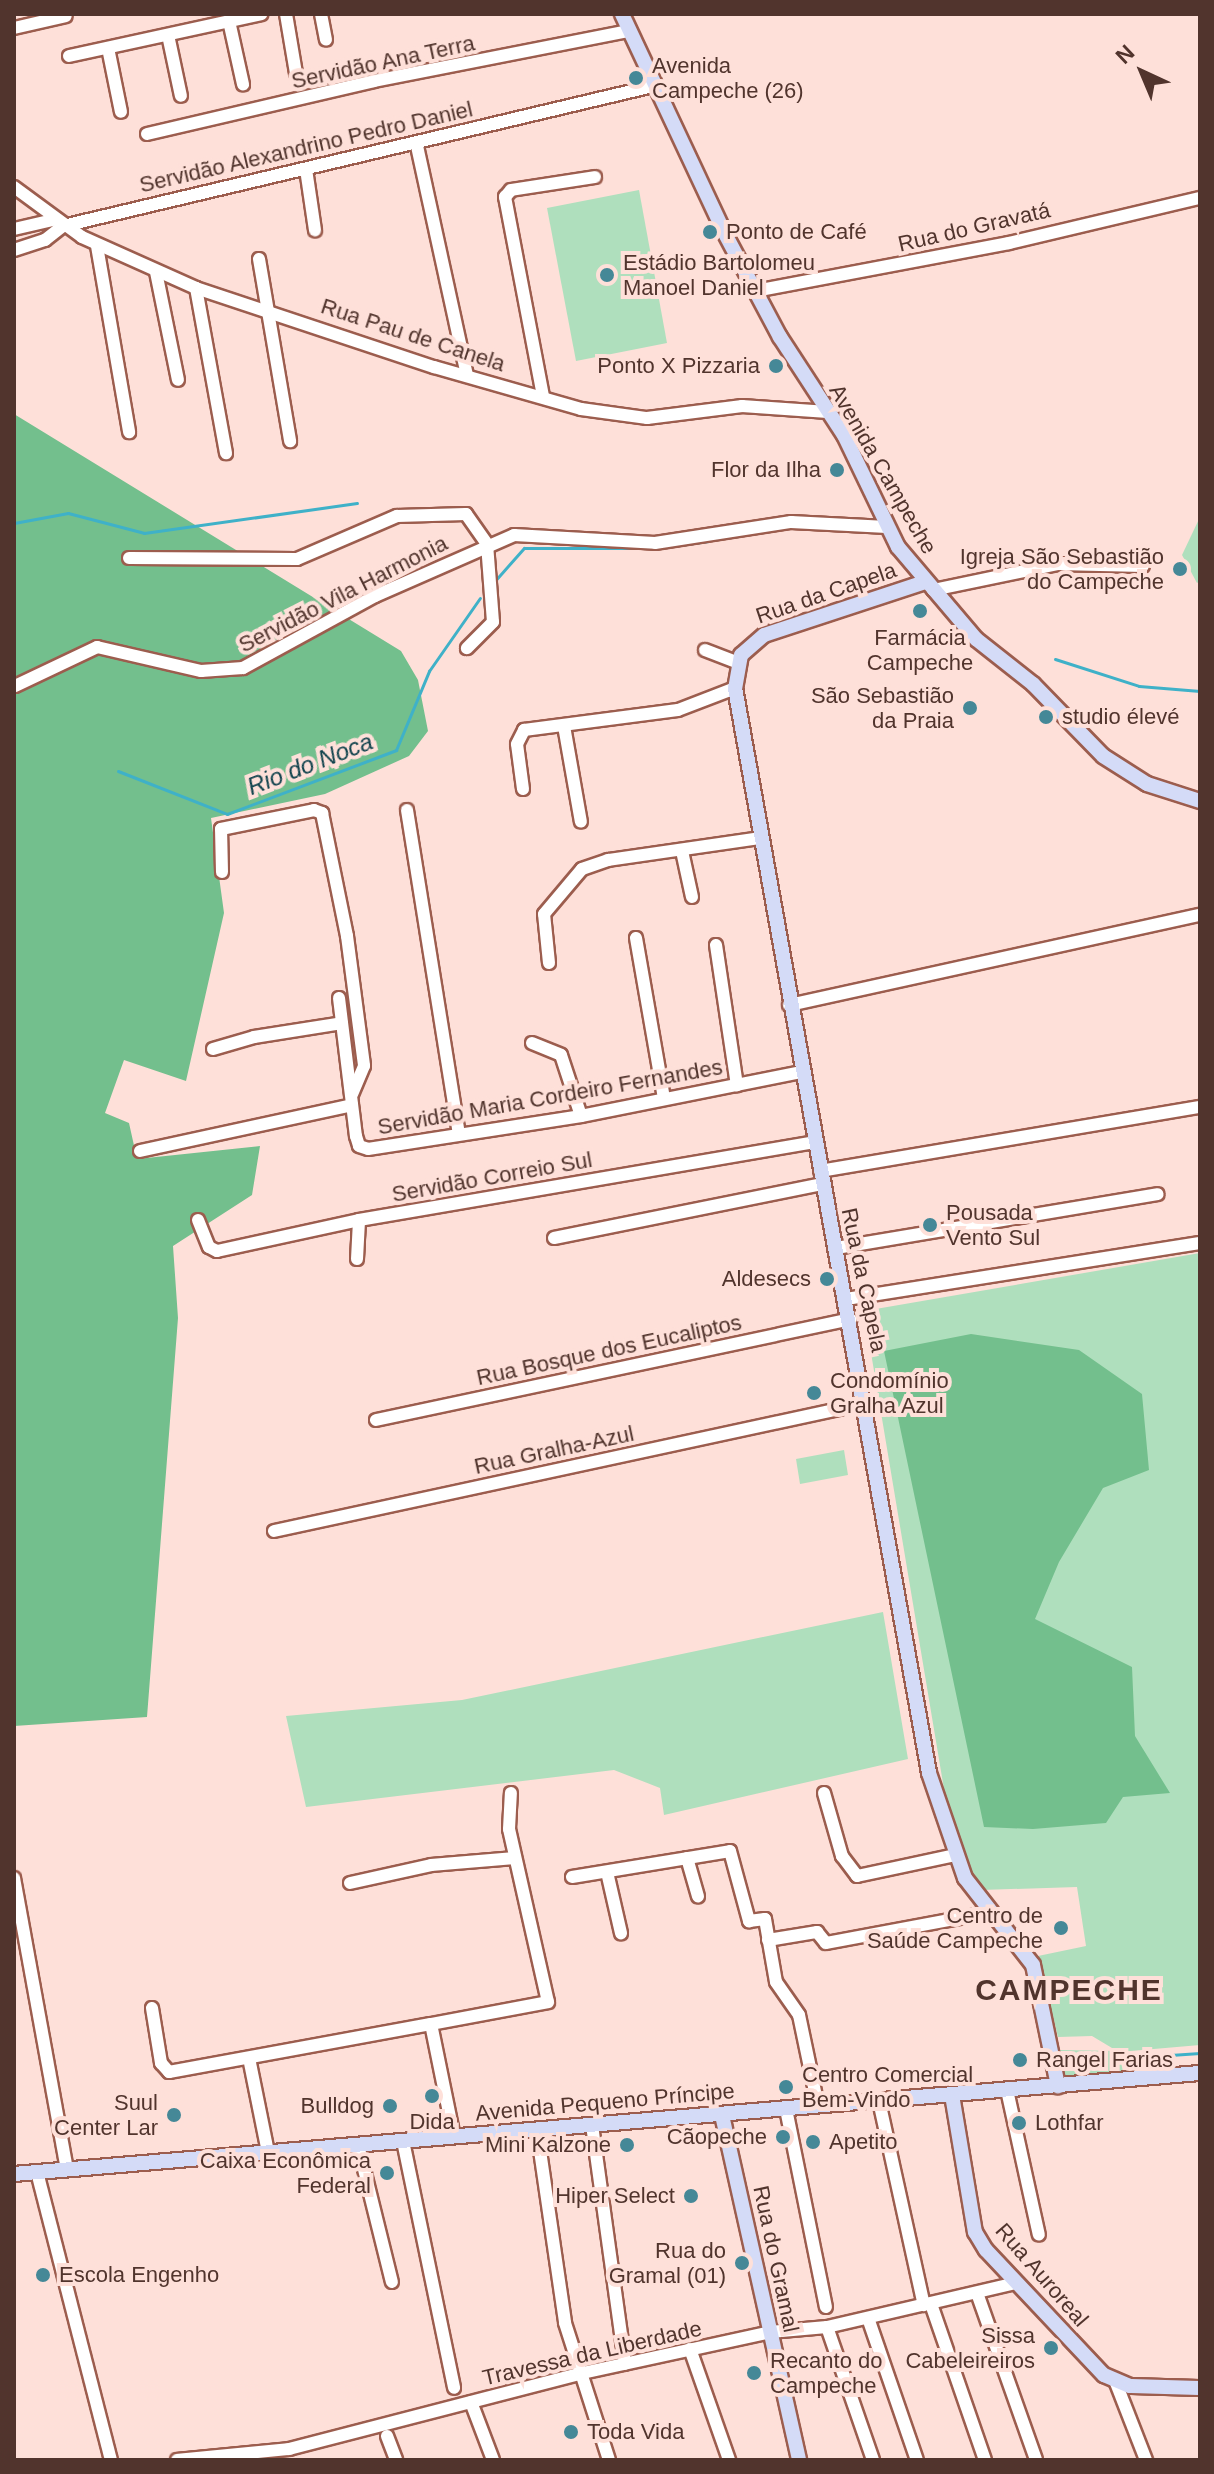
<!DOCTYPE html>
<meta charset="utf-8">
<style>
body{margin:0}
#map{position:relative;width:1214px;height:2474px;overflow:hidden;background:#fee0d9;font-family:Helvetica,sans-serif}
div>[style]{position:absolute}
[style*='--x']{left:calc(var(--x)*1px);top:calc(var(--y)*1px);width:calc(var(--w)*1px);rotate:calc(var(--a)*1deg)}
.green>*{inset:0;background:#afdfbd}
.forest>*{inset:0;background:#73bf8d}
.stream>*{height:3px;margin:-1.5px;padding:0 1.5px;transform-origin:1.5px;border-radius:1.5px;background:#3fb1c8}
.roads{filter:drop-shadow(2px 0 #9c5d4e) drop-shadow(-2px 0 #9c5d4e) drop-shadow(0 2px #9c5d4e) drop-shadow(0 -2px #9c5d4e)}
.minor>*{height:12px;margin:-6px;padding:0 6px;transform-origin:6px;border-radius:6px;background:#fff}
.major>*{height:14px;margin:-7px;padding:0 7px;transform-origin:7px;border-radius:7px;background:#d4dbf7}
.dots>*{width:22px;height:22px;translate:-50% -50%;box-sizing:border-box;border:4px solid #fee0d9;border-radius:50%}
span{translate:-50% -50%;white-space:nowrap;text-align:center;line-height:1.15;-webkit-text-stroke:8px #fee0d9;paint-order:stroke}
.street-label{font-size:22px;color:#51342d}
.poi-label{font-size:22px;color:#51342d}
.left{translate:0 -50%;text-align:left}
.right{translate:-100% -50%;text-align:right}
.water-label{font-size:24px;color:#11434d;font-style:italic}
.district-label{font-size:30px;color:#51342d;font-weight:700;letter-spacing:2px}
.frame{position:absolute;inset:0;border:16px solid #51342d;pointer-events:none}
.north{position:absolute;left:1102px;top:32px;width:80px;height:80px;-webkit-text-stroke:6px #fee0d9;paint-order:stroke;rotate:316deg;font-size:22px;font-weight:700;line-height:32px;text-align:center;color:#51342d}
.north::after{content:'';display:block;margin:auto;width:28px;height:36px;background:#51342d;clip-path:polygon(50% 0,100% 100%,50% 72%,0 100%)}
</style>
<div id="map">
<div class="green">
<i style="clip-path:polygon(639px 190px,667px 343px,576px 361px,547px 208px)"></i>
<i style="clip-path:polygon(1200px 517px,1200px 581px,1197px 583px,1182px 555px)"></i>
<i style="clip-path:polygon(1200px 1253px,1200px 2045px,1119px 2052px,1123px 2072px,1064px 2078px,1060px 2050px,1117px 2051px,1092px 2036px,1058px 2037px,1038px 1956px,1086px 1946px,1077px 1887px,981px 1890px,962px 1859px,949px 1819px,864px 1311px)"></i>
<i style="clip-path:polygon(844px 1450px,848px 1475px,800px 1484px,796px 1459px)"></i>
<i style="clip-path:polygon(883px 1612px,908px 1759px,664px 1815px,660px 1788px,614px 1770px,306px 1807px,286px 1716px,462px 1700px)"></i>
</div>
<div class="forest">
<i style="clip-path:polygon(14px 414px,401px 651px,418px 680px,428px 731px,409px 756px,325px 794px,211px 818px,224px 913px,186px 1081px,124px 1060px,105px 1113px,129px 1123px,137px 1159px,260px 1146px,252px 1195px,173px 1246px,178px 1318px,147px 1717px,14px 1726px)"></i>
<i style="clip-path:polygon(971px 1334px,1079px 1350px,1142px 1394px,1149px 1470px,1103px 1488px,1059px 1562px,1035px 1619px,1132px 1667px,1135px 1736px,1170px 1793px,1123px 1797px,1106px 1823px,1033px 1829px,984px 1827px,884px 1351px)"></i>
</div>
<div class="stream">
<i style="--x:14;--y:523;--w:55;--a:-10.5"></i>
<i style="--x:68;--y:513;--w:79;--a:14.7"></i>
<i style="--x:144;--y:533;--w:215;--a:-8"></i>
<i style="--x:665;--y:547;--w:44;--a:-7.8"></i>
<i style="--x:493;--y:583;--w:47;--a:-48.5"></i>
<i style="--x:524;--y:548;--w:113;--a:0"></i>
<i style="--x:1055;--y:659;--w:88;--a:17.8"></i>
<i style="--x:1139;--y:686;--w:61;--a:4.7"></i>
<i style="--x:118;--y:771;--w:117;--a:21.5"></i>
<i style="--x:227;--y:814;--w:181;--a:-20.7"></i>
<i style="--x:396;--y:750;--w:86;--a:-67.3"></i>
<i style="--x:429;--y:671;--w:89;--a:-55.1"></i>
<i style="--x:1126;--y:2058;--w:74;--a:-3.9"></i>
</div>
<div class="roads">
<div class="minor">
<i style="--x:286;--y:14;--w:60;--a:80.4"></i>
<i style="--x:321;--y:14;--w:26;--a:79"></i>
<i style="--x:229;--y:21;--w:65;--a:77.5"></i>
<i style="--x:14;--y:28;--w:53;--a:-13"></i>
<i style="--x:168;--y:35;--w:62;--a:78"></i>
<i style="--x:108;--y:48;--w:65;--a:78.5"></i>
<i style="--x:69;--y:56;--w:197;--a:-12.3"></i>
<i style="--x:147;--y:134;--w:233;--a:-13.1"></i>
<i style="--x:374;--y:81;--w:259;--a:-11.1"></i>
<i style="--x:417;--y:146;--w:235;--a:77.7"></i>
<i style="--x:306;--y:169;--w:62;--a:81.6"></i>
<i style="--x:14;--y:187;--w:84;--a:36.3"></i>
<i style="--x:82;--y:237;--w:125;--a:24.1"></i>
<i style="--x:196;--y:288;--w:251;--a:18.4"></i>
<i style="--x:434;--y:367;--w:153;--a:15.9"></i>
<i style="--x:581;--y:409;--w:67;--a:7.8"></i>
<i style="--x:647;--y:418;--w:96;--a:-7.2"></i>
<i style="--x:742;--y:406;--w:86;--a:4"></i>
<i style="--x:14;--y:229;--w:40;--a:-13"></i>
<i style="--x:97;--y:246;--w:189;--a:80.2"></i>
<i style="--x:14;--y:250;--w:33;--a:-18"></i>
<i style="--x:45;--y:240;--w:23;--a:-38"></i>
<i style="--x:63;--y:226;--w:606;--a:-13.35"></i>
<i style="--x:259;--y:259;--w:185;--a:80.3"></i>
<i style="--x:156;--y:272;--w:110;--a:78.5"></i>
<i style="--x:196;--y:288;--w:168;--a:79.7"></i>
<i style="--x:755;--y:291;--w:258;--a:-10.7"></i>
<i style="--x:1009;--y:243;--w:196;--a:-13.3"></i>
<i style="--x:543;--y:396;--w:203;--a:-100.8"></i>
<i style="--x:505;--y:197;--w:9;--a:-49"></i>
<i style="--x:511;--y:190;--w:85;--a:-8.8"></i>
<i style="--x:129;--y:558;--w:168;--a:0.3"></i>
<i style="--x:297;--y:559;--w:109;--a:-23.3"></i>
<i style="--x:397;--y:516;--w:69;--a:-1.7"></i>
<i style="--x:466;--y:514;--w:37;--a:55"></i>
<i style="--x:487;--y:544;--w:78;--a:85.6"></i>
<i style="--x:493;--y:622;--w:37;--a:135"></i>
<i style="--x:933;--y:590;--w:127;--a:-11.8"></i>
<i style="--x:1057;--y:564;--w:86;--a:1.3"></i>
<i style="--x:705;--y:650;--w:34;--a:21"></i>
<i style="--x:15;--y:686;--w:91;--a:-25.4"></i>
<i style="--x:97;--y:647;--w:107;--a:13"></i>
<i style="--x:201;--y:671;--w:42;--a:-4.1"></i>
<i style="--x:243;--y:668;--w:150;--a:-28.6"></i>
<i style="--x:375;--y:596;--w:152;--a:-23.7"></i>
<i style="--x:514;--y:535;--w:141;--a:3.2"></i>
<i style="--x:655;--y:543;--w:138;--a:-8.8"></i>
<i style="--x:791;--y:522;--w:96;--a:3"></i>
<i style="--x:564;--y:726;--w:97;--a:80"></i>
<i style="--x:523;--y:789;--w:45;--a:-97.6"></i>
<i style="--x:517;--y:744;--w:16;--a:-63"></i>
<i style="--x:524;--y:730;--w:155;--a:-7.4"></i>
<i style="--x:678;--y:710;--w:61;--a:-21.1"></i>
<i style="--x:407;--y:810;--w:328;--a:80.9"></i>
<i style="--x:682;--y:851;--w:47;--a:77.7"></i>
<i style="--x:222;--y:872;--w:43;--a:-91.3"></i>
<i style="--x:221;--y:829;--w:95;--a:-11.5"></i>
<i style="--x:314;--y:810;--w:9;--a:21"></i>
<i style="--x:322;--y:813;--w:126;--a:78.5"></i>
<i style="--x:347;--y:936;--w:131;--a:82.5"></i>
<i style="--x:364;--y:1066;--w:30;--a:113"></i>
<i style="--x:636;--y:938;--w:163;--a:80.1"></i>
<i style="--x:716;--y:945;--w:142;--a:81.5"></i>
<i style="--x:549;--y:963;--w:49;--a:-95.8"></i>
<i style="--x:544;--y:914;--w:59;--a:-49.8"></i>
<i style="--x:582;--y:869;--w:28;--a:-19"></i>
<i style="--x:608;--y:860;--w:154;--a:-8.2"></i>
<i style="--x:339;--y:998;--w:139;--a:83"></i>
<i style="--x:356;--y:1136;--w:10;--a:73"></i>
<i style="--x:359;--y:1146;--w:9;--a:18"></i>
<i style="--x:368;--y:1149;--w:216;--a:-8.8"></i>
<i style="--x:581;--y:1116;--w:224;--a:-11.3"></i>
<i style="--x:789;--y:1005;--w:421;--a:-12.4"></i>
<i style="--x:532;--y:1043;--w:31;--a:22"></i>
<i style="--x:561;--y:1055;--w:64;--a:71.8"></i>
<i style="--x:213;--y:1049;--w:43;--a:-16.3"></i>
<i style="--x:254;--y:1037;--w:89;--a:-9"></i>
<i style="--x:140;--y:1151;--w:217;--a:-12.2"></i>
<i style="--x:820;--y:1171;--w:385;--a:-9.6"></i>
<i style="--x:198;--y:1220;--w:29;--a:68"></i>
<i style="--x:209;--y:1247;--w:9;--a:27"></i>
<i style="--x:217;--y:1251;--w:145;--a:-12.3"></i>
<i style="--x:359;--y:1220;--w:462;--a:-9.7"></i>
<i style="--x:554;--y:1238;--w:273;--a:-11.4"></i>
<i style="--x:836;--y:1248;--w:326;--a:-9.5"></i>
<i style="--x:357;--y:1259;--w:39;--a:-87"></i>
<i style="--x:846;--y:1299;--w:358;--a:-9"></i>
<i style="--x:376;--y:1420;--w:485;--a:-12"></i>
<i style="--x:274;--y:1531;--w:607;--a:-12.18"></i>
<i style="--x:824;--y:1793;--w:66;--a:74.1"></i>
<i style="--x:842;--y:1856;--w:25;--a:53"></i>
<i style="--x:857;--y:1876;--w:100;--a:-12.1"></i>
<i style="--x:687;--y:1858;--w:40;--a:74"></i>
<i style="--x:607;--y:1872;--w:63;--a:77.1"></i>
<i style="--x:572;--y:1877;--w:160;--a:-9.3"></i>
<i style="--x:730;--y:1851;--w:73;--a:74.8"></i>
<i style="--x:749;--y:1921;--w:16;--a:-7"></i>
<i style="--x:765;--y:1919;--w:64;--a:80.1"></i>
<i style="--x:776;--y:1982;--w:40;--a:55.1"></i>
<i style="--x:799;--y:2015;--w:93;--a:78.2"></i>
<i style="--x:14;--y:1878;--w:296;--a:79.7"></i>
<i style="--x:350;--y:1883;--w:83;--a:-12.5"></i>
<i style="--x:431;--y:1865;--w:84;--a:-4.8"></i>
<i style="--x:768;--y:1940;--w:50;--a:-9.3"></i>
<i style="--x:817;--y:1932;--w:14;--a:51"></i>
<i style="--x:826;--y:1943;--w:169;--a:-10.6"></i>
<i style="--x:152;--y:2008;--w:56;--a:80.7"></i>
<i style="--x:161;--y:2063;--w:12;--a:48"></i>
<i style="--x:169;--y:2072;--w:266;--a:-10.4"></i>
<i style="--x:249;--y:2058;--w:96;--a:78.6"></i>
<i style="--x:1007;--y:2090;--w:148;--a:77.6"></i>
<i style="--x:879;--y:2101;--w:209;--a:77.6"></i>
<i style="--x:786;--y:2109;--w:202;--a:78.6"></i>
<i style="--x:592;--y:2125;--w:241;--a:82.1"></i>
<i style="--x:537;--y:2130;--w:195;--a:81.7"></i>
<i style="--x:565;--y:2323;--w:144;--a:72.2"></i>
<i style="--x:454;--y:2137;--w:115;--a:-101.5"></i>
<i style="--x:431;--y:2024;--w:119;--a:-10.6"></i>
<i style="--x:548;--y:2002;--w:177;--a:-102.7"></i>
<i style="--x:509;--y:1829;--w:36;--a:-87"></i>
<i style="--x:403;--y:2141;--w:252;--a:78.3"></i>
<i style="--x:358;--y:2145;--w:141;--a:76.1"></i>
<i style="--x:37;--y:2172;--w:297;--a:75.6"></i>
<i style="--x:977;--y:2293;--w:177;--a:70.5"></i>
<i style="--x:931;--y:2304;--w:165;--a:70.9"></i>
<i style="--x:868;--y:2318;--w:150;--a:71"></i>
<i style="--x:827;--y:2327;--w:141;--a:70.9"></i>
<i style="--x:690;--y:2349;--w:118;--a:70.6"></i>
<i style="--x:1116;--y:2383;--w:83;--a:68.7"></i>
<i style="--x:471;--y:2402;--w:62;--a:69.2"></i>
<i style="--x:387;--y:2436;--w:26;--a:69"></i>
<i style="--x:177;--y:2460;--w:113;--a:-5.6"></i>
<i style="--x:289;--y:2449;--w:299;--a:-14.5"></i>
<i style="--x:578;--y:2374;--w:197;--a:-12.3"></i>
<i style="--x:770;--y:2332;--w:57;--a:-5"></i>
<i style="--x:827;--y:2327;--w:194;--a:-13.1"></i>
</div>
<div class="major">
<i style="--x:622;--y:14;--w:238;--a:64.9"></i>
<i style="--x:723;--y:230;--w:121;--a:62"></i>
<i style="--x:780;--y:337;--w:117;--a:56.9"></i>
<i style="--x:844;--y:435;--w:124;--a:64.3"></i>
<i style="--x:898;--y:547;--w:121;--a:49.7"></i>
<i style="--x:976;--y:639;--w:73;--a:38.3"></i>
<i style="--x:1033;--y:684;--w:100;--a:45.8"></i>
<i style="--x:1103;--y:756;--w:52;--a:32.5"></i>
<i style="--x:1147;--y:784;--w:56;--a:17.8"></i>
<i style="--x:925;--y:582;--w:169;--a:161.8"></i>
<i style="--x:764;--y:635;--w:30;--a:139"></i>
<i style="--x:741;--y:655;--w:34;--a:100"></i>
<i style="--x:735;--y:688;--w:1102;--a:79.86"></i>
<i style="--x:929;--y:1773;--w:111;--a:71.1"></i>
<i style="--x:965;--y:1878;--w:110;--a:52"></i>
<i style="--x:1033;--y:1965;--w:124;--a:78.3"></i>
<i style="--x:952;--y:2095;--w:139;--a:80.5"></i>
<i style="--x:975;--y:2232;--w:21;--a:59"></i>
<i style="--x:986;--y:2250;--w:172;--a:46.7"></i>
<i style="--x:1104;--y:2375;--w:28;--a:23"></i>
<i style="--x:1130;--y:2386;--w:70;--a:1.6"></i>
<i style="--x:722;--y:2115;--w:353;--a:77.4"></i>
<i style="--x:14;--y:2174;--w:1190;--a:-4.87"></i>
</div>
</div>
<div class="dots">
<i style="left:636px;top:78px;background:#458897"></i>
<i style="left:710px;top:232px;background:#458897"></i>
<i style="left:607px;top:275px;background:#458897"></i>
<i style="left:776px;top:366px;background:#458897"></i>
<i style="left:837px;top:470px;background:#458897"></i>
<i style="left:1180px;top:569px;background:#458897"></i>
<i style="left:920px;top:611px;background:#458897"></i>
<i style="left:970px;top:708px;background:#458897"></i>
<i style="left:1046px;top:717px;background:#458897"></i>
<i style="left:930px;top:1225px;background:#458897"></i>
<i style="left:827px;top:1279px;background:#458897"></i>
<i style="left:814px;top:1393px;background:#458897"></i>
<i style="left:1061px;top:1928px;background:#458897"></i>
<i style="left:1020px;top:2060px;background:#458897"></i>
<i style="left:786px;top:2087px;background:#458897"></i>
<i style="left:432px;top:2096px;background:#458897"></i>
<i style="left:390px;top:2106px;background:#458897"></i>
<i style="left:174px;top:2115px;background:#458897"></i>
<i style="left:1019px;top:2123px;background:#458897"></i>
<i style="left:783px;top:2137px;background:#458897"></i>
<i style="left:813px;top:2142px;background:#458897"></i>
<i style="left:627px;top:2145px;background:#458897"></i>
<i style="left:387px;top:2173px;background:#458897"></i>
<i style="left:691px;top:2196px;background:#458897"></i>
<i style="left:742px;top:2263px;background:#458897"></i>
<i style="left:43px;top:2275px;background:#458897"></i>
<i style="left:1051px;top:2348px;background:#458897"></i>
<i style="left:754px;top:2373px;background:#458897"></i>
<i style="left:571px;top:2432px;background:#458897"></i>
</div>
<div class="street-label">
<span style="left:383px;top:62px;rotate:-12deg">Servidão Ana Terra</span>
<span style="left:306px;top:147px;rotate:-13deg">Servidão Alexandrino Pedro Daniel</span>
<span style="left:974px;top:227px;rotate:-13deg">Rua do Gravatá</span>
<span style="left:413px;top:335px;rotate:18deg">Rua Pau de Canela</span>
<span style="left:883px;top:469px;rotate:60deg">Avenida Campeche</span>
<span style="left:826px;top:593px;rotate:-19deg">Rua da Capela</span>
<span style="left:343px;top:594px;rotate:-27deg">Servidão Vila Harmonia</span>
<span style="left:550px;top:1097px;rotate:-10deg">Servidão Maria Cordeiro Fernandes</span>
<span style="left:492px;top:1177px;rotate:-10deg">Servidão Correio Sul</span>
<span style="left:864px;top:1280px;rotate:78deg">Rua da Capela</span>
<span style="left:609px;top:1350px;rotate:-12deg">Rua Bosque dos Eucaliptos</span>
<span style="left:554px;top:1450px;rotate:-12deg">Rua Gralha-Azul</span>
<span style="left:605px;top:2102px;rotate:-5deg">Avenida Pequeno Príncipe</span>
<span style="left:776px;top:2259px;rotate:78deg">Rua do Gramal</span>
<span style="left:1042px;top:2275px;rotate:49deg">Rua Auroreal</span>
<span style="left:592px;top:2353px;rotate:-13deg">Travessa da Liberdade</span>
</div>
<div class="poi-label">
<span class="left" style="left:652px;top:78px">Avenida<br>Campeche (26)</span>
<span class="left" style="left:726px;top:232px">Ponto de Café</span>
<span class="left" style="left:623px;top:275px">Estádio Bartolomeu<br>Manoel Daniel</span>
<span class="right" style="left:760px;top:366px">Ponto X Pizzaria</span>
<span class="right" style="left:821px;top:470px">Flor da Ilha</span>
<span class="right" style="left:1164px;top:569px">Igreja São Sebastião<br>do Campeche</span>
<span style="left:920px;top:650px">Farmácia<br>Campeche</span>
<span class="right" style="left:954px;top:708px">São Sebastião<br>da Praia</span>
<span class="left" style="left:1062px;top:717px">studio élevé</span>
<span class="left" style="left:946px;top:1225px">Pousada<br>Vento Sul</span>
<span class="right" style="left:811px;top:1279px">Aldesecs</span>
<span class="left" style="left:830px;top:1393px">Condomínio<br>Gralha Azul</span>
<span class="right" style="left:1043px;top:1928px">Centro de<br>Saúde Campeche</span>
<span class="left" style="left:1036px;top:2060px">Rangel Farias</span>
<span class="left" style="left:802px;top:2087px">Centro Comercial<br>Bem-Vindo</span>
<span class="right" style="left:158px;top:2115px">Suul<br>Center Lar</span>
<span class="right" style="left:374px;top:2106px">Bulldog</span>
<span style="left:432px;top:2122px">Dida</span>
<span class="left" style="left:1035px;top:2123px">Lothfar</span>
<span class="right" style="left:767px;top:2137px">Cãopeche</span>
<span class="left" style="left:829px;top:2142px">Apetito</span>
<span class="right" style="left:611px;top:2145px">Mini Kalzone</span>
<span class="right" style="left:371px;top:2173px">Caixa Econômica<br>Federal</span>
<span class="right" style="left:675px;top:2196px">Hiper Select</span>
<span class="right" style="left:726px;top:2263px">Rua do<br>Gramal (01)</span>
<span class="left" style="left:59px;top:2275px">Escola Engenho</span>
<span class="right" style="left:1035px;top:2348px">Sissa<br>Cabeleireiros</span>
<span class="left" style="left:770px;top:2373px">Recanto do<br>Campeche</span>
<span class="left" style="left:587px;top:2432px">Toda Vida</span>
</div>
<div class="water-label">
<span style="left:310px;top:764px;rotate:-21deg">Rio do Noca</span>
</div>
<div class="district-label">
<span style="left:1069px;top:1990px">CAMPECHE</span>
</div>
<div class="frame"></div>
<div class="north">N</div>
</div>
